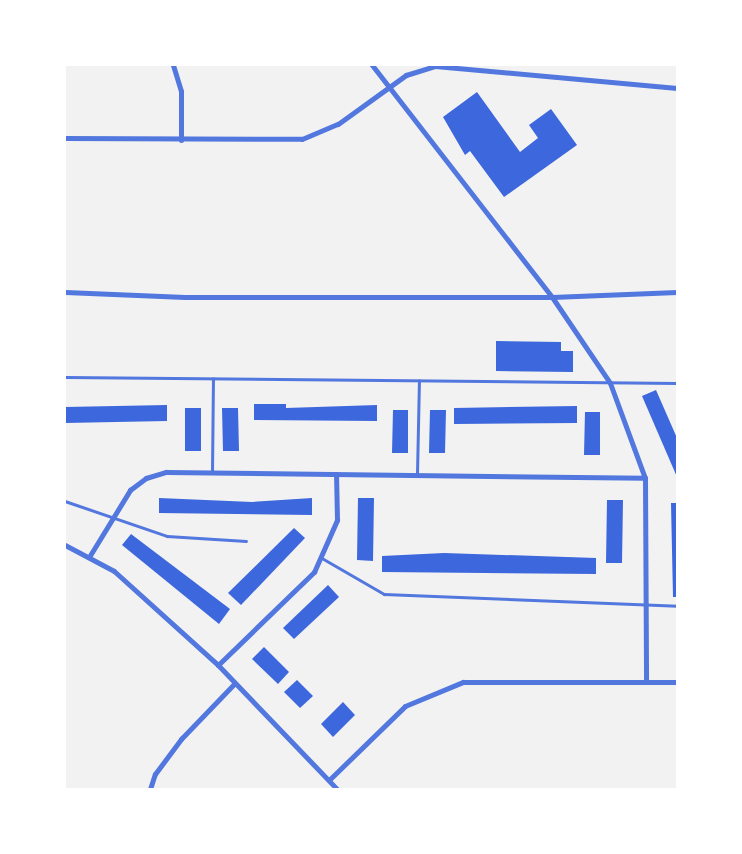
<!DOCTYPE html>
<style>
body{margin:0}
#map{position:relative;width:742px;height:854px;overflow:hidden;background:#f2f2f2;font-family:"Varela Round",sans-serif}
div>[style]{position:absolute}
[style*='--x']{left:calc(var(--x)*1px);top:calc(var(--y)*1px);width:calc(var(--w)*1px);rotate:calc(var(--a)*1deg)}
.building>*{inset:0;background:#3d67dc}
.service>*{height:2.5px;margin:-1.25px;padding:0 1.25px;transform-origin:1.25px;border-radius:1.25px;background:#5277de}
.minor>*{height:5px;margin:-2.5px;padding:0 2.5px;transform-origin:2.5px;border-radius:2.5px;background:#5277de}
span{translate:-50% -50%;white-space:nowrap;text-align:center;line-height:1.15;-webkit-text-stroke:4px #fff;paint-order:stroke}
.frame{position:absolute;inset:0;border:66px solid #fff;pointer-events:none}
</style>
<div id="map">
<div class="building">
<i style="clip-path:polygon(477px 92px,520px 152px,538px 138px,529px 125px,551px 109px,577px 145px,504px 197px,470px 151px,465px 155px,443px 117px)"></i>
<i style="clip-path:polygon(496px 341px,561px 342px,561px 351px,573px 351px,573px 372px,496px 371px)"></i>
<i style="clip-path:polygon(656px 390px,677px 438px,677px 477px,642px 396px)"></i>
<i style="clip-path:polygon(254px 404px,286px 404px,286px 408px,377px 405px,377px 421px,254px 420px)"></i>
<i style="clip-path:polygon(167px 405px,167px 421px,65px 423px,65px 407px)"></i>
<i style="clip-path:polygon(577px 406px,577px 423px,454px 424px,454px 408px)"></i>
<i style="clip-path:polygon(185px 408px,201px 408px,201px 451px,185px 451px)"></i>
<i style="clip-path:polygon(222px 408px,238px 408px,239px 451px,223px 451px)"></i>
<i style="clip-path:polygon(393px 410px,408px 410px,408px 453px,392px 453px)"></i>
<i style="clip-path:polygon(430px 410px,446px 410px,445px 453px,429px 453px)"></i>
<i style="clip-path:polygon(585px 412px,600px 412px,600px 455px,584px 455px)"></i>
<i style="clip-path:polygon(159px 498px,252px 502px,312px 498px,312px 515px,159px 513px)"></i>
<i style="clip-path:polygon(358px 498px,374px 498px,373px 561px,357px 560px)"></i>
<i style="clip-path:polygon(607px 500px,623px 500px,622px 563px,606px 563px)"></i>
<i style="clip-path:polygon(671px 503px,677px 503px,677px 597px,673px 597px)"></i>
<i style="clip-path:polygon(294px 528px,305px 538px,241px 605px,228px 593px)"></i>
<i style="clip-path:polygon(131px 534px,230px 609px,219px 624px,122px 545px)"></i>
<i style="clip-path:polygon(444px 553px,596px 558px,596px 574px,382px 572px,382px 556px)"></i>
<i style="clip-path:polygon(328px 585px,339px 597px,294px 639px,283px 628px)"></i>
<i style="clip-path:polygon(264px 647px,289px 672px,278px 684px,252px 659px)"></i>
<i style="clip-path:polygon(297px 680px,313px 696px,300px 708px,284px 692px)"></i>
<i style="clip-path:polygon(343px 702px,355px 715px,333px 737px,321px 724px)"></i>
</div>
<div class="service">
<i style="--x:65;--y:377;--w:612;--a:0.56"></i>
<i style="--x:212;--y:472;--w:93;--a:-89.4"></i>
<i style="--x:417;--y:474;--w:93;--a:-88.8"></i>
<i style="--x:65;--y:501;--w:108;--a:18.9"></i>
<i style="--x:167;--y:536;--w:79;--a:3.6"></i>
<i style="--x:322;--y:558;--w:72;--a:30.1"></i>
<i style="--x:384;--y:594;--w:293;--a:2.3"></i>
</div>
<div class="minor">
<i style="--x:173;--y:65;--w:27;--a:73"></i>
<i style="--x:181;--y:91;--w:49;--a:90"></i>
<i style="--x:372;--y:65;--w:294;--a:52.2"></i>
<i style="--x:552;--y:297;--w:104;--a:56"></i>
<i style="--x:610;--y:383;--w:101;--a:69.8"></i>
<i style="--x:645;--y:478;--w:203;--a:89.7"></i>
<i style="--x:65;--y:138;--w:237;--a:0.2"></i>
<i style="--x:302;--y:139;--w:39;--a:-23"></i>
<i style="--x:338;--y:124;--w:84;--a:-35.8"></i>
<i style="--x:406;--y:75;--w:30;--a:-17"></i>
<i style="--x:435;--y:66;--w:243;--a:5.2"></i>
<i style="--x:65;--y:292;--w:120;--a:2.4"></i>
<i style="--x:185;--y:297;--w:367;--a:0"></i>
<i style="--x:552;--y:297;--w:125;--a:-2.3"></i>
<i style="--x:65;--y:545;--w:55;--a:28"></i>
<i style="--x:114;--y:571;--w:140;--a:42.1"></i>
<i style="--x:218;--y:665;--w:172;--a:46.2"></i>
<i style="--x:89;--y:557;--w:79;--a:-58.5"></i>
<i style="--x:130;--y:490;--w:20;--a:-37"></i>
<i style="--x:146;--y:478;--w:21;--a:-17"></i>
<i style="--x:166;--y:472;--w:479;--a:0.7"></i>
<i style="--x:218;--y:665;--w:134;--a:-44.1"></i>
<i style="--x:314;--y:572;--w:57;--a:-66.1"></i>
<i style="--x:337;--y:520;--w:46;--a:-91.2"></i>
<i style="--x:329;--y:780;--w:106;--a:-44.2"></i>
<i style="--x:405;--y:706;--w:63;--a:-22.5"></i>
<i style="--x:463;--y:682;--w:214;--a:0"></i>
<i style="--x:150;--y:789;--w:16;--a:-72"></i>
<i style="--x:155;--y:774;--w:44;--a:-53.4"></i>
<i style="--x:181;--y:739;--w:76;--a:-46.1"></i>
</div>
<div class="frame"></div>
</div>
